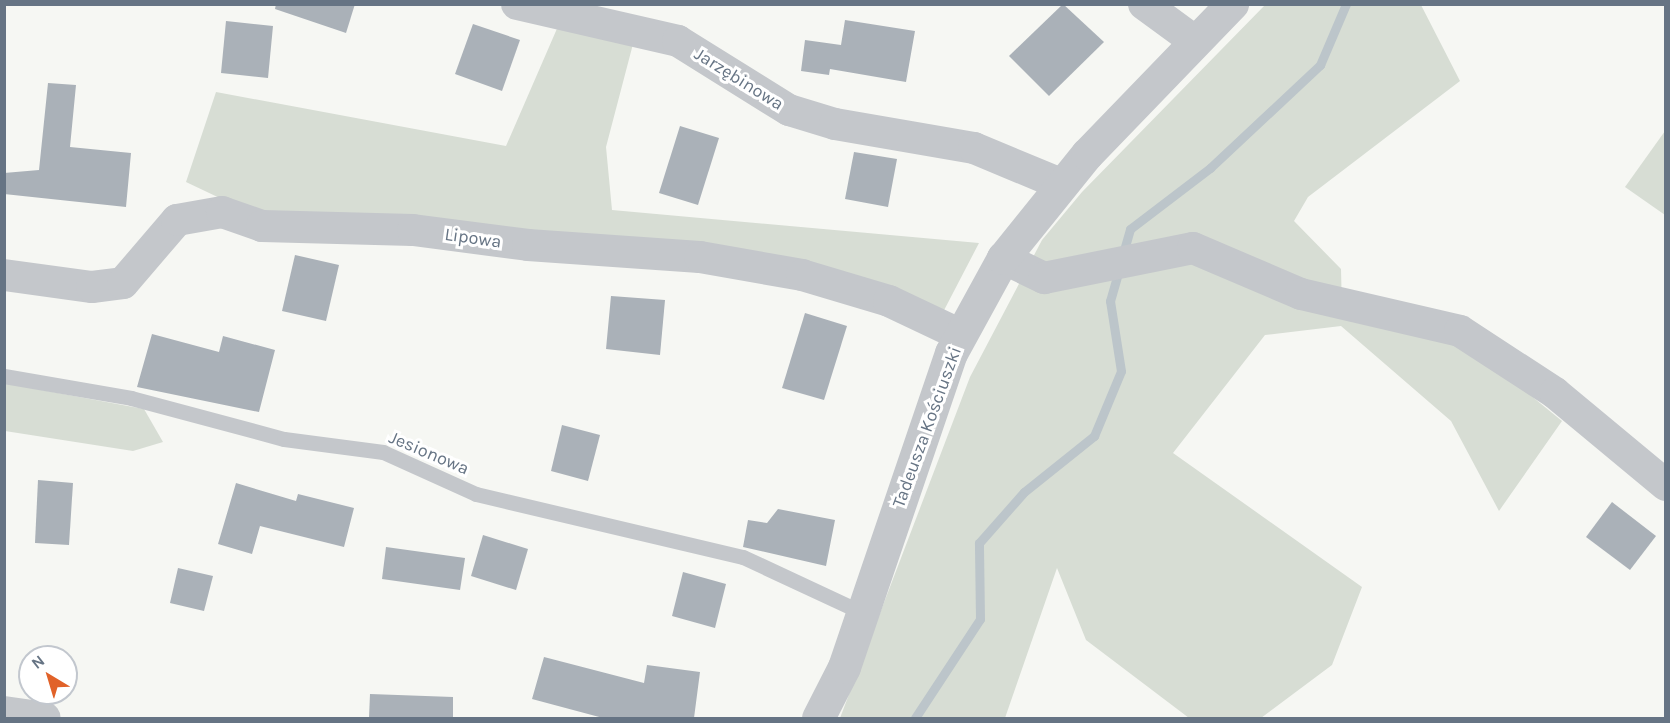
<!DOCTYPE html>
<meta charset="utf-8">
<style>
body{margin:0}
#map{position:relative;width:1670px;height:723px;overflow:hidden;background:#f6f7f3;font-family:Karla,sans-serif}
div>[style]{position:absolute}
[style*='--x']{left:calc(var(--x)*1px);top:calc(var(--y)*1px);width:calc(var(--w)*1px);rotate:calc(var(--a)*1deg)}
.green>*{inset:0;background:#d7ddd4}
.stream>*{height:9px;margin:-4.5px;padding:0 4.5px;transform-origin:4.5px;border-radius:4.5px;background:#bcc5ca}
.building>*{inset:0;background:#aab1b8}
.service>*{height:15px;margin:-7.5px;padding:0 7.5px;transform-origin:7.5px;border-radius:7.5px;background:#c4c7cb}
.minor>*{height:32px;margin:-16px;padding:0 16px;transform-origin:16px;border-radius:16px;background:#c4c7cb}
.tertiary>*{height:33px;margin:-16.5px;padding:0 16.5px;transform-origin:16.5px;border-radius:16.5px;background:#c4c7cb}
span{translate:-50% -50%;white-space:nowrap;text-align:center;line-height:1.15;-webkit-text-stroke:6px #fff;paint-order:stroke}
.street-label{font-size:18px;color:#667484}
.frame{position:absolute;inset:0;border:6px solid #667484;pointer-events:none}
.north{position:absolute;left:18px;top:645px;width:60px;height:60px;box-sizing:border-box;background:#fff;border:2px solid #c2c7ce;border-radius:50%;rotate:322deg;font-size:16px;font-weight:700;line-height:24px;text-align:center;color:#667484}
.north::after{content:'';display:block;margin:auto;width:21px;height:27px;background:#e16229;clip-path:polygon(50% 0,100% 100%,50% 72%,0 100%)}
</style>
<div id="map">
<div class="green">
<i style="clip-path:polygon(1265px 5px,1421px 5px,1460px 81px,1308px 197px,1294px 221px,1341px 269px,1342px 310px,1445px 340px,1496px 367px,1562px 421px,1499px 511px,1451px 421px,1341px 326px,1265px 335px,1173px 453px,1362px 587px,1332px 665px,1261px 718px,1189px 718px,1086px 640px,1057px 568px,1005px 718px,840px 718px,970px 377px,1042px 240px,1082px 192px)"></i>
<i style="clip-path:polygon(559px 24px,633px 44px,606px 147px,612px 210px,979px 243px,940px 318px,897px 296px,266px 220px,186px 182px,216px 92px,506px 146px)"></i>
<i style="clip-path:polygon(1665px 131px,1665px 215px,1625px 187px)"></i>
<i style="clip-path:polygon(4px 383px,144px 409px,163px 442px,133px 451px,5px 431px)"></i>
</div>
<div class="stream">
<i style="--x:1122;--y:257;--w:29;--a:-74"></i>
<i style="--x:1130;--y:229;--w:101;--a:-37.3"></i>
<i style="--x:1210;--y:168;--w:151;--a:-43.1"></i>
<i style="--x:1320;--y:65;--w:66;--a:-66.9"></i>
<i style="--x:915;--y:718;--w:118;--a:-56.7"></i>
<i style="--x:980;--y:619;--w:76;--a:-90.8"></i>
<i style="--x:979;--y:543;--w:68;--a:-48.6"></i>
<i style="--x:1024;--y:492;--w:90;--a:-38.7"></i>
<i style="--x:1094;--y:436;--w:70;--a:-67.4"></i>
<i style="--x:1121;--y:371;--w:71;--a:-98.9"></i>
<i style="--x:1110;--y:301;--w:32;--a:-74"></i>
</div>
<div class="building">
<i style="clip-path:polygon(276px 4px,355px 4px,346px 33px,275px 9px)"></i>
<i style="clip-path:polygon(1063px 4px,1104px 42px,1049px 96px,1009px 56px)"></i>
<i style="clip-path:polygon(845px 20px,915px 31px,906px 82px,830px 69px,829px 75px,801px 71px,805px 40px,841px 45px)"></i>
<i style="clip-path:polygon(226px 21px,273px 26px,268px 78px,221px 73px)"></i>
<i style="clip-path:polygon(473px 24px,520px 40px,502px 91px,455px 74px)"></i>
<i style="clip-path:polygon(48px 83px,76px 85px,70px 147px,131px 153px,126px 207px,4px 194px,4px 173px,39px 170px)"></i>
<i style="clip-path:polygon(680px 126px,719px 138px,698px 205px,659px 193px)"></i>
<i style="clip-path:polygon(854px 152px,897px 159px,888px 207px,845px 199px)"></i>
<i style="clip-path:polygon(295px 255px,339px 265px,326px 321px,282px 311px)"></i>
<i style="clip-path:polygon(611px 296px,665px 300px,660px 355px,606px 349px)"></i>
<i style="clip-path:polygon(805px 313px,847px 326px,824px 400px,782px 388px)"></i>
<i style="clip-path:polygon(152px 334px,219px 352px,223px 336px,275px 350px,259px 412px,137px 387px)"></i>
<i style="clip-path:polygon(562px 425px,600px 435px,588px 481px,551px 471px)"></i>
<i style="clip-path:polygon(38px 480px,73px 483px,69px 545px,35px 543px)"></i>
<i style="clip-path:polygon(236px 483px,296px 501px,298px 494px,354px 508px,344px 547px,260px 526px,252px 554px,218px 544px)"></i>
<i style="clip-path:polygon(1612px 502px,1656px 536px,1630px 570px,1586px 537px)"></i>
<i style="clip-path:polygon(778px 509px,835px 520px,826px 566px,743px 547px,748px 520px,767px 523px)"></i>
<i style="clip-path:polygon(483px 535px,528px 549px,516px 590px,471px 576px)"></i>
<i style="clip-path:polygon(386px 547px,465px 558px,460px 590px,382px 579px)"></i>
<i style="clip-path:polygon(178px 568px,213px 576px,204px 611px,170px 603px)"></i>
<i style="clip-path:polygon(683px 572px,726px 584px,715px 628px,672px 616px)"></i>
<i style="clip-path:polygon(544px 657px,644px 683px,647px 665px,700px 672px,694px 718px,603px 718px,532px 699px)"></i>
<i style="clip-path:polygon(370px 694px,453px 697px,453px 718px,369px 718px)"></i>
</div>
<div class="service">
<i style="--x:4;--y:376;--w:129;--a:9.8"></i>
<i style="--x:131;--y:398;--w:158;--a:15"></i>
<i style="--x:284;--y:439;--w:100;--a:7.5"></i>
<i style="--x:383;--y:452;--w:102;--a:24.3"></i>
<i style="--x:476;--y:494;--w:274;--a:13.3"></i>
<i style="--x:743;--y:557;--w:132;--a:25"></i>
</div>
<div class="minor">
<i style="--x:517;--y:4;--w:165;--a:12.9"></i>
<i style="--x:678;--y:41;--w:131;--a:31.9"></i>
<i style="--x:789;--y:110;--w:48;--a:16.9"></i>
<i style="--x:835;--y:124;--w:141;--a:9.8"></i>
<i style="--x:974;--y:148;--w:96;--a:22.6"></i>
<i style="--x:1144;--y:4;--w:64;--a:36.2"></i>
<i style="--x:1003;--y:258;--w:46;--a:26"></i>
<i style="--x:1044;--y:278;--w:152;--a:-11.4"></i>
<i style="--x:1193;--y:248;--w:117;--a:23.1"></i>
<i style="--x:1301;--y:294;--w:163;--a:13.1"></i>
<i style="--x:1460;--y:331;--w:113;--a:33.1"></i>
<i style="--x:1555;--y:393;--w:144;--a:39.7"></i>
<i style="--x:4;--y:275;--w:89;--a:7.8"></i>
<i style="--x:92;--y:287;--w:31;--a:-7"></i>
<i style="--x:123;--y:283;--w:83;--a:-49.4"></i>
<i style="--x:177;--y:220;--w:46;--a:-10.1"></i>
<i style="--x:222;--y:212;--w:42;--a:19.3"></i>
<i style="--x:262;--y:226;--w:151;--a:1.5"></i>
<i style="--x:413;--y:230;--w:116;--a:7.4"></i>
<i style="--x:528;--y:245;--w:172;--a:4"></i>
<i style="--x:700;--y:257;--w:104;--a:10"></i>
<i style="--x:802;--y:275;--w:91;--a:16.6"></i>
<i style="--x:889;--y:301;--w:80;--a:25.3"></i>
<i style="--x:4;--y:712;--w:41;--a:8.3"></i>
</div>
<div class="tertiary">
<i style="--x:818;--y:718;--w:57;--a:-63"></i>
<i style="--x:844;--y:667;--w:332;--a:-71.2"></i>
<i style="--x:951;--y:353;--w:108;--a:-61.3"></i>
<i style="--x:1003;--y:258;--w:134;--a:-51.1"></i>
<i style="--x:1087;--y:154;--w:209;--a:-46"></i>
</div>
<div class="street-label">
<span style="left:739px;top:79px;rotate:32deg">Jarzębinowa</span>
<span style="left:473px;top:238px;rotate:8deg">Lipowa</span>
<span style="left:927px;top:427px;rotate:-70deg">Tadeusza Kościuszki</span>
<span style="left:429px;top:453px;rotate:23deg">Jesionowa</span>
</div>
<div class="frame"></div>
<div class="north">N</div>
</div>
